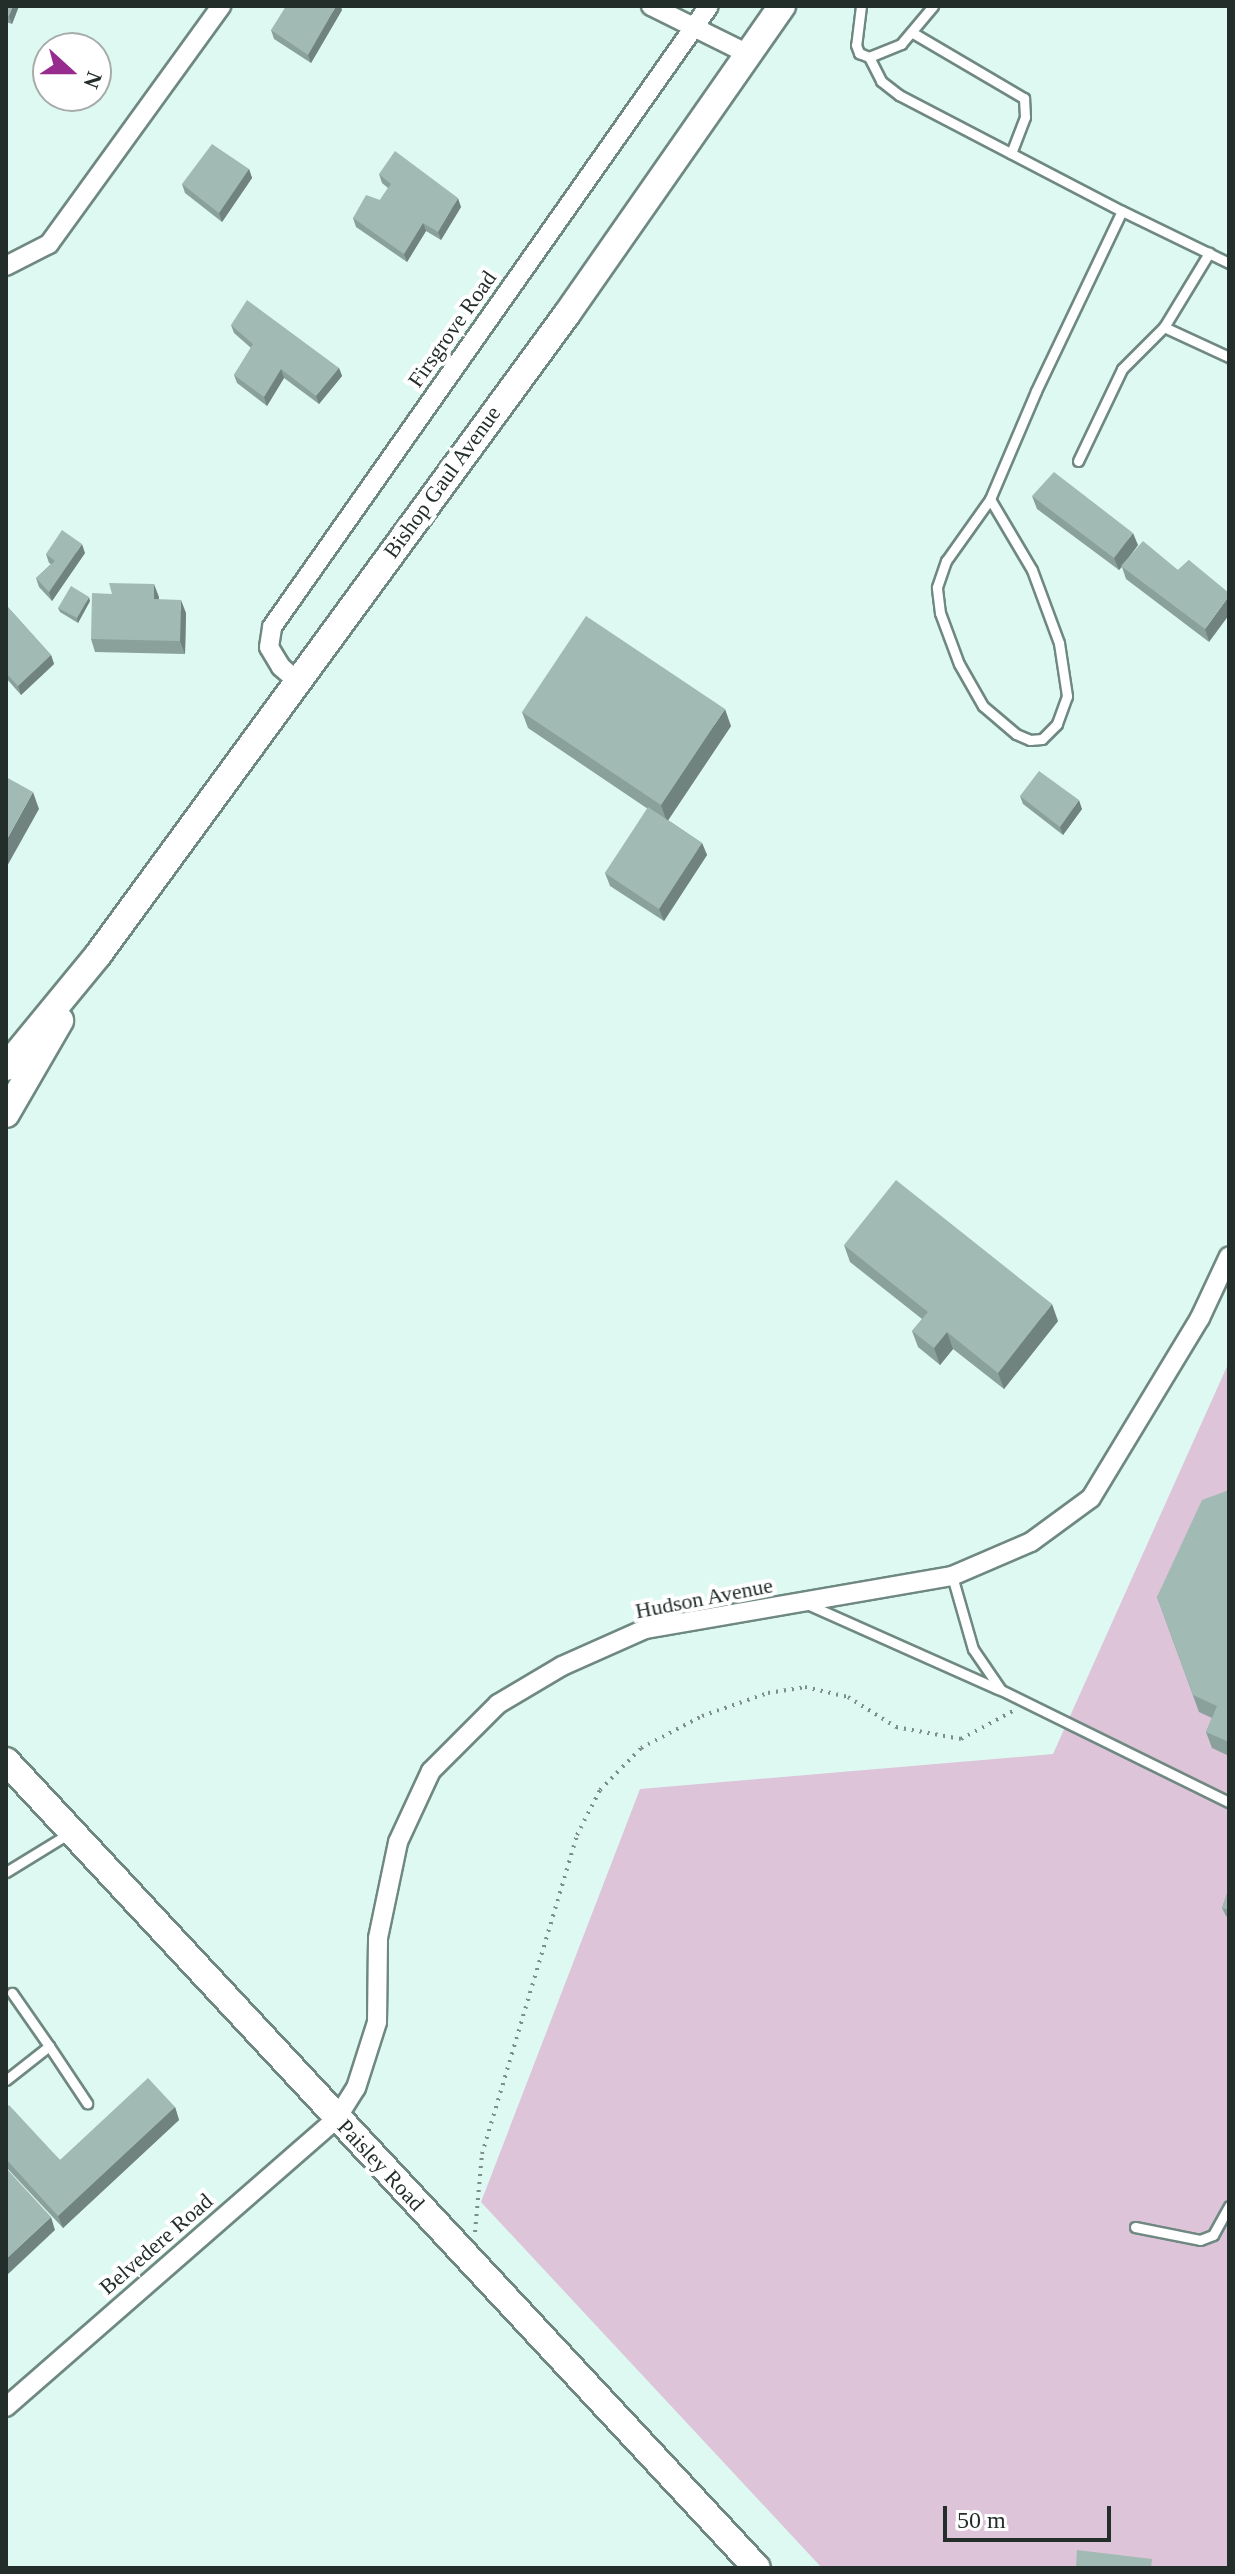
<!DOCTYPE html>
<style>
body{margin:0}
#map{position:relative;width:1235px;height:2574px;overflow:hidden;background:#def9f2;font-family:"Times New Roman",serif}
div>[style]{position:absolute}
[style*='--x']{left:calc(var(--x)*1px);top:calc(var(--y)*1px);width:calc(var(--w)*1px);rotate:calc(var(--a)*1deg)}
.green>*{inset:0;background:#ddc4d8}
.path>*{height:4px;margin-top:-2px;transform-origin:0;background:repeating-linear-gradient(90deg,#7b8e89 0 2px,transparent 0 8px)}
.roads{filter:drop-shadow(2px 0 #6f8882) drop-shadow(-2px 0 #6f8882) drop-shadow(0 2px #6f8882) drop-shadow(0 -2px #6f8882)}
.lane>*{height:9px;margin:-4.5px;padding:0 4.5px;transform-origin:4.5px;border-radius:4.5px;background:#fff}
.street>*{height:18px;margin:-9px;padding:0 9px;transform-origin:9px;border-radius:9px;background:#fff}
.secondary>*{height:26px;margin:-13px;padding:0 13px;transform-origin:13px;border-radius:13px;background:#fff}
.wall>*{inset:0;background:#8aa19b}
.shaded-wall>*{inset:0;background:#71837e}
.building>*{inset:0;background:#a1bbb4}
span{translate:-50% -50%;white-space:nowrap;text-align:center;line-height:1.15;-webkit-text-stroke:8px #fff;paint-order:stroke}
.street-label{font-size:22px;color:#232e2b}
.frame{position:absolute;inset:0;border:8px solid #232e2b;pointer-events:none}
.north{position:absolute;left:32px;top:32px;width:80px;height:80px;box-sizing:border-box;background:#fff;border:2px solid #a7abaa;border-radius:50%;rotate:111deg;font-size:22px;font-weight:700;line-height:32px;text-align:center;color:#232e2b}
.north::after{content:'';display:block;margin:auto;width:28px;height:36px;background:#972c8e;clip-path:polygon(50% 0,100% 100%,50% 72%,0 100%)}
.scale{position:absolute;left:943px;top:2506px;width:168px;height:36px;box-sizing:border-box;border:4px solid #232e2b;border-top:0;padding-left:10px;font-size:24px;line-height:28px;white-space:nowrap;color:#232e2b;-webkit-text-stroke:6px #fff;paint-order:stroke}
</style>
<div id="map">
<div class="green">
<i style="clip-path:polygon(1229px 1362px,1229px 2568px,822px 2568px,481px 2202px,640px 1789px,1053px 1754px)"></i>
</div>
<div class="path">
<i style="--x:475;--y:2232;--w:78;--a:-84.9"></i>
<i style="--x:482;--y:2154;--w:333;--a:-73.4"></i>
<i style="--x:577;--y:1835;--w:51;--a:-62.9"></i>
<i style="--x:600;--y:1790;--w:59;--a:-45.7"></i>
<i style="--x:641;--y:1748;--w:69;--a:-27.7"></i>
<i style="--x:702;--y:1716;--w:70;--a:-19.2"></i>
<i style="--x:768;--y:1693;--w:37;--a:-9"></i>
<i style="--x:805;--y:1687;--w:44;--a:13.1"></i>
<i style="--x:848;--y:1697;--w:57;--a:32"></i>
<i style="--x:896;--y:1727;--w:66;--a:10.5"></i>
<i style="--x:961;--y:1739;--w:59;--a:-28.3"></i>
</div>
<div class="roads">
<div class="lane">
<i style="--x:861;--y:6;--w:39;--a:97"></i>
<i style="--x:856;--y:45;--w:9;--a:69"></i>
<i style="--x:859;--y:53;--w:11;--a:22"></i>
<i style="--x:869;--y:57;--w:35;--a:-22"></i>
<i style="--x:901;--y:44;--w:50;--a:-49.9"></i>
<i style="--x:913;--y:33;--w:129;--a:30.4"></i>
<i style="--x:1024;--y:98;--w:19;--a:87"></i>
<i style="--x:1025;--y:117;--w:39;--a:111"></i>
<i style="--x:869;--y:57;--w:27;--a:63"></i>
<i style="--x:881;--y:81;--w:23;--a:38"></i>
<i style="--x:899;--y:95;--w:251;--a:27.5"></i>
<i style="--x:1164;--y:327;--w:72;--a:24.8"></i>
<i style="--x:1078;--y:461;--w:102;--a:-64.4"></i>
<i style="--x:1122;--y:369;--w:59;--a:-45"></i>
<i style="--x:1164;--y:327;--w:87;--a:-58.7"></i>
<i style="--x:990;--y:499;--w:82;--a:59.4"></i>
<i style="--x:1032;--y:570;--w:78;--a:69.7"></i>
<i style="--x:1059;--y:643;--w:54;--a:81.4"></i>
<i style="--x:1067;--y:696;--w:30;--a:110"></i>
<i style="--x:1057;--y:724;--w:21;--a:135"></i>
<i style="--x:1042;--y:739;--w:12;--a:175"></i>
<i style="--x:1030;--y:740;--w:15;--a:-157"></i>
<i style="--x:1016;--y:734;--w:43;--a:-139.7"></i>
<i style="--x:983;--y:706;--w:48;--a:-119.7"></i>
<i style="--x:959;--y:664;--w:54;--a:-110.4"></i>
<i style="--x:940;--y:613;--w:26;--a:-97"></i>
<i style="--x:937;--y:587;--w:28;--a:-71"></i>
<i style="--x:946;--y:561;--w:76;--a:-54.6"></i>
<i style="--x:990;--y:499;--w:117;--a:-66.9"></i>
<i style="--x:1036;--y:391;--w:199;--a:-64.5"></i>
<i style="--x:1122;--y:211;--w:119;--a:25.9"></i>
<i style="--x:952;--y:1576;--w:76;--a:74"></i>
<i style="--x:973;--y:1649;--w:50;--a:55.7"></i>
<i style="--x:1001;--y:1690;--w:254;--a:26.2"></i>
<i style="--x:807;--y:1604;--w:209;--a:24"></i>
<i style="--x:6;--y:1872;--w:73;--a:-31.5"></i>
<i style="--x:49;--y:2046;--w:69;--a:56.3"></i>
<i style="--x:6;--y:2080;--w:55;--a:-38.3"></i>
<i style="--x:49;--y:2046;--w:65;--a:-124.9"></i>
<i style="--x:1135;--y:2227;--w:66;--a:11.3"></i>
<i style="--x:1200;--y:2240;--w:14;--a:-21"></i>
<i style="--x:1213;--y:2235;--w:33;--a:-61"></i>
</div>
<div class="street">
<i style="--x:651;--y:6;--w:108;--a:26.3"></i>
<i style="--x:6;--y:266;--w:48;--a:-27.1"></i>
<i style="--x:49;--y:244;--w:294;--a:-54.1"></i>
<i style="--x:296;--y:680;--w:20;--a:-139"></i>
<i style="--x:281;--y:667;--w:23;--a:-121"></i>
<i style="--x:269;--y:647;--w:20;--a:-81"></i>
<i style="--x:272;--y:627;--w:759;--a:-54.87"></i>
<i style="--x:6;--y:2407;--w:439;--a:-41.1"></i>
<i style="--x:337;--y:2118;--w:36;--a:-58"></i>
<i style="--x:356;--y:2088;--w:69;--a:-72.3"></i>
<i style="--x:377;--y:2022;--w:84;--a:-89.3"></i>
<i style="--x:378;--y:1938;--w:98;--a:-78.2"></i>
<i style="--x:398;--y:1842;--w:78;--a:-65.1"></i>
<i style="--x:431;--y:1771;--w:95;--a:-45"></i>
<i style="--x:498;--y:1704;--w:74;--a:-30.7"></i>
<i style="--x:562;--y:1666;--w:91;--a:-24"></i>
<i style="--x:645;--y:1629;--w:312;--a:-9.8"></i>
<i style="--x:952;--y:1576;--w:86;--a:-23.3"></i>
<i style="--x:1031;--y:1542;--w:74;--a:-36.3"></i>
<i style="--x:1091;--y:1498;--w:210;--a:-58.8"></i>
<i style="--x:1200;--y:1318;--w:68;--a:-64.9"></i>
</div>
<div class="secondary">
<i style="--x:6;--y:1067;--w:145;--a:-50.6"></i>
<i style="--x:98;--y:955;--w:794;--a:-53.81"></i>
<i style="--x:567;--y:314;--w:376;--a:-55.1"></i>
<i style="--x:6;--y:1114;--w:108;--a:-59.9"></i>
<i style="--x:6;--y:1761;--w:1102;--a:47.06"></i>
</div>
</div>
<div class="wall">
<i style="clip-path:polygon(6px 6px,19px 6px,12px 24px,6px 22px)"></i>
<i style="clip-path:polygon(342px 10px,311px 63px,274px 39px,271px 30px)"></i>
<i style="clip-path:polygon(249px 169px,252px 178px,222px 222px,185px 193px,182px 184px)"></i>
<i style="clip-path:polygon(379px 174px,461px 207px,441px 240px,426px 231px,407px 262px,356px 227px,353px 218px,380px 200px,388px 188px,382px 183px)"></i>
<i style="clip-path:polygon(231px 325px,339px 368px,342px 376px,319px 404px,284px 378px,267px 406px,237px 383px,234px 375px,251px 348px,234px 333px)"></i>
<i style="clip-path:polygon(1032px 496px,1138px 545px,1130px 556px,1178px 570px,1189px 560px,1209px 642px,1126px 579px,1122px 567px,1119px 570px,1037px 509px)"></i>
<i style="clip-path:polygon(85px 553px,52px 601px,39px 587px,36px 578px,51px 564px,49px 563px,46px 554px)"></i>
<i style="clip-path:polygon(159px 597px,158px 599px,186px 613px,185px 654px,95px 652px,91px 639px)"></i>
<i style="clip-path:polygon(90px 601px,78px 623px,60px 612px,58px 608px)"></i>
<i style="clip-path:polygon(6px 605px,51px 655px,54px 664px,21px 695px,6px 678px)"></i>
<i style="clip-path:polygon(522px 712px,731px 726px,668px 820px,702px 843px,707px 855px,664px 921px,610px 886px,605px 873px,648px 809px,528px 728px)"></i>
<i style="clip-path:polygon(1020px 796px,1082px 809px,1063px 835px,1023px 804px)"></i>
<i style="clip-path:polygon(844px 1245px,1058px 1321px,1004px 1389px,953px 1349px,940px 1365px,918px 1347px,912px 1331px,922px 1319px,850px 1262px)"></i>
<i style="clip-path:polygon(1229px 1490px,1229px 1756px,1212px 1748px,1206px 1732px,1212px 1718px,1199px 1712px,1157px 1597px)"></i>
<i style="clip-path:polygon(1229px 1888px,1229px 1918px,1226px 1916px,1222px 1908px)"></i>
<i style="clip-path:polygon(175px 2107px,179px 2120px,63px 2228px,6px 2167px,6px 2108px,60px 2160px)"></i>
</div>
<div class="shaded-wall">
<i style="clip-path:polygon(13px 6px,19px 6px,12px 24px,9px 16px)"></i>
<i style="clip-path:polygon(336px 6px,341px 6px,342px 10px,311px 63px,308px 55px)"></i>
<i style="clip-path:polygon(249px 169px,252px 178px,222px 222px,219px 213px)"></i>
<i style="clip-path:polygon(458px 198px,461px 207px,441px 240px,438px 232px)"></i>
<i style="clip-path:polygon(423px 223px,426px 231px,407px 262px,404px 254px)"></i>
<i style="clip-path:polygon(339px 368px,342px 376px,319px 404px,316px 396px)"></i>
<i style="clip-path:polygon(281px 369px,284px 378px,267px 406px,264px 397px)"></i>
<i style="clip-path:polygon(1133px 533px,1138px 545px,1119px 570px,1114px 558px)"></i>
<i style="clip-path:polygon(82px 544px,85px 553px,52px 601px,49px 592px)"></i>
<i style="clip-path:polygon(154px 584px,159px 597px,158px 612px,154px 599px)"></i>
<i style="clip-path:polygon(1229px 596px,1229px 615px,1209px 642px,1205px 629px)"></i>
<i style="clip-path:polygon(89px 597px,90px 601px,78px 623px,77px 618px)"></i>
<i style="clip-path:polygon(181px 600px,186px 613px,185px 654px,180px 641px)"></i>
<i style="clip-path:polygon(51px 655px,54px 664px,21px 695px,18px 686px)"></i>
<i style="clip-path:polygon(725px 709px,731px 726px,667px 822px,661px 805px)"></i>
<i style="clip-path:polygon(33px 792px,39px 809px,6px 868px,6px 841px)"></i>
<i style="clip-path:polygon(1079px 800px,1082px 809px,1063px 835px,1060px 827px)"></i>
<i style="clip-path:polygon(702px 843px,707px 855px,664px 921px,659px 909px)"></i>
<i style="clip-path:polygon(1052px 1304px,1058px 1321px,1004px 1389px,998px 1373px)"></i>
<i style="clip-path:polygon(947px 1332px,953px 1349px,940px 1365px,934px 1348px)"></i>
<i style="clip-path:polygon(175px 2107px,179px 2120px,63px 2228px,58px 2216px)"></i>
<i style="clip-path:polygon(51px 2217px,55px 2230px,6px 2276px,6px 2259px)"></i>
</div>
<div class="building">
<i style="clip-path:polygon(6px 6px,13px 6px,9px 16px,6px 15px)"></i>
<i style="clip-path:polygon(286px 6px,336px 6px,308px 55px,271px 30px)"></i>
<i style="clip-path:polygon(212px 144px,249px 169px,219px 213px,182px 184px)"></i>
<i style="clip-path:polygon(395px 151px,458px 198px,438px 232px,423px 223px,404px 254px,353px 218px,366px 195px,380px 200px,391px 184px,379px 174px)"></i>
<i style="clip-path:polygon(247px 300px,339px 368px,316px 396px,281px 369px,264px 397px,234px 375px,253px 344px,231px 325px)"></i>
<i style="clip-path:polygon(1054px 472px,1133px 533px,1114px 558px,1032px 496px)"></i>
<i style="clip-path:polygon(62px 530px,82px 544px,49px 592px,36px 578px,55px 561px,46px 554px)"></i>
<i style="clip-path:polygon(1143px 541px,1178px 570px,1189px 560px,1229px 593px,1229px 596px,1205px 629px,1121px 566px)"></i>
<i style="clip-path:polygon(109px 583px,154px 584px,154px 599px,181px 600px,180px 641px,91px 639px,92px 593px,112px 594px)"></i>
<i style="clip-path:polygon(71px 586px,89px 597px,77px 618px,58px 608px)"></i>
<i style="clip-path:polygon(6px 605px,51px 655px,18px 686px,6px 673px)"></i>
<i style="clip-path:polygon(586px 616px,725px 709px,661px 805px,522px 712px)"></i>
<i style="clip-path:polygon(1039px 771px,1079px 800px,1060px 827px,1020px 796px)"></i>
<i style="clip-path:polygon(6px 777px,33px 792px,6px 841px)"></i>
<i style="clip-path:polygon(648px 807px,702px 843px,659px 909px,605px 873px)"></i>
<i style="clip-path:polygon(896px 1180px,1052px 1304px,998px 1373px,947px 1332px,934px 1348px,912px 1331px,928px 1312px,844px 1245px)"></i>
<i style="clip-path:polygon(1229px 1490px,1229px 1742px,1206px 1732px,1217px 1706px,1193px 1695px,1157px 1597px,1202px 1500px)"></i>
<i style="clip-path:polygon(1229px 1888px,1229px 1910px,1222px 1908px)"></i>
<i style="clip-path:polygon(148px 2078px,175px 2107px,58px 2216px,6px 2159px,6px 2108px,9px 2105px,60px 2160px)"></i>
<i style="clip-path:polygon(6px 2168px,51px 2217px,6px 2259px)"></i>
<i style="clip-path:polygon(1077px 2550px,1152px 2559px,1151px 2568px,1076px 2568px)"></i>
</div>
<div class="street-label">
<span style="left:452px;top:329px;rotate:-55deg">Firsgrove Road</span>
<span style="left:442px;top:482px;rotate:-54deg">Bishop Gaul Avenue</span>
<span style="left:704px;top:1598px;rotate:-11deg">Hudson Avenue</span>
<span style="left:381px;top:2165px;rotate:47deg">Paisley Road</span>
<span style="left:156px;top:2244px;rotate:-41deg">Belvedere Road</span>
</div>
<div class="frame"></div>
<div class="north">N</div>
<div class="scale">50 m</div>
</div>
